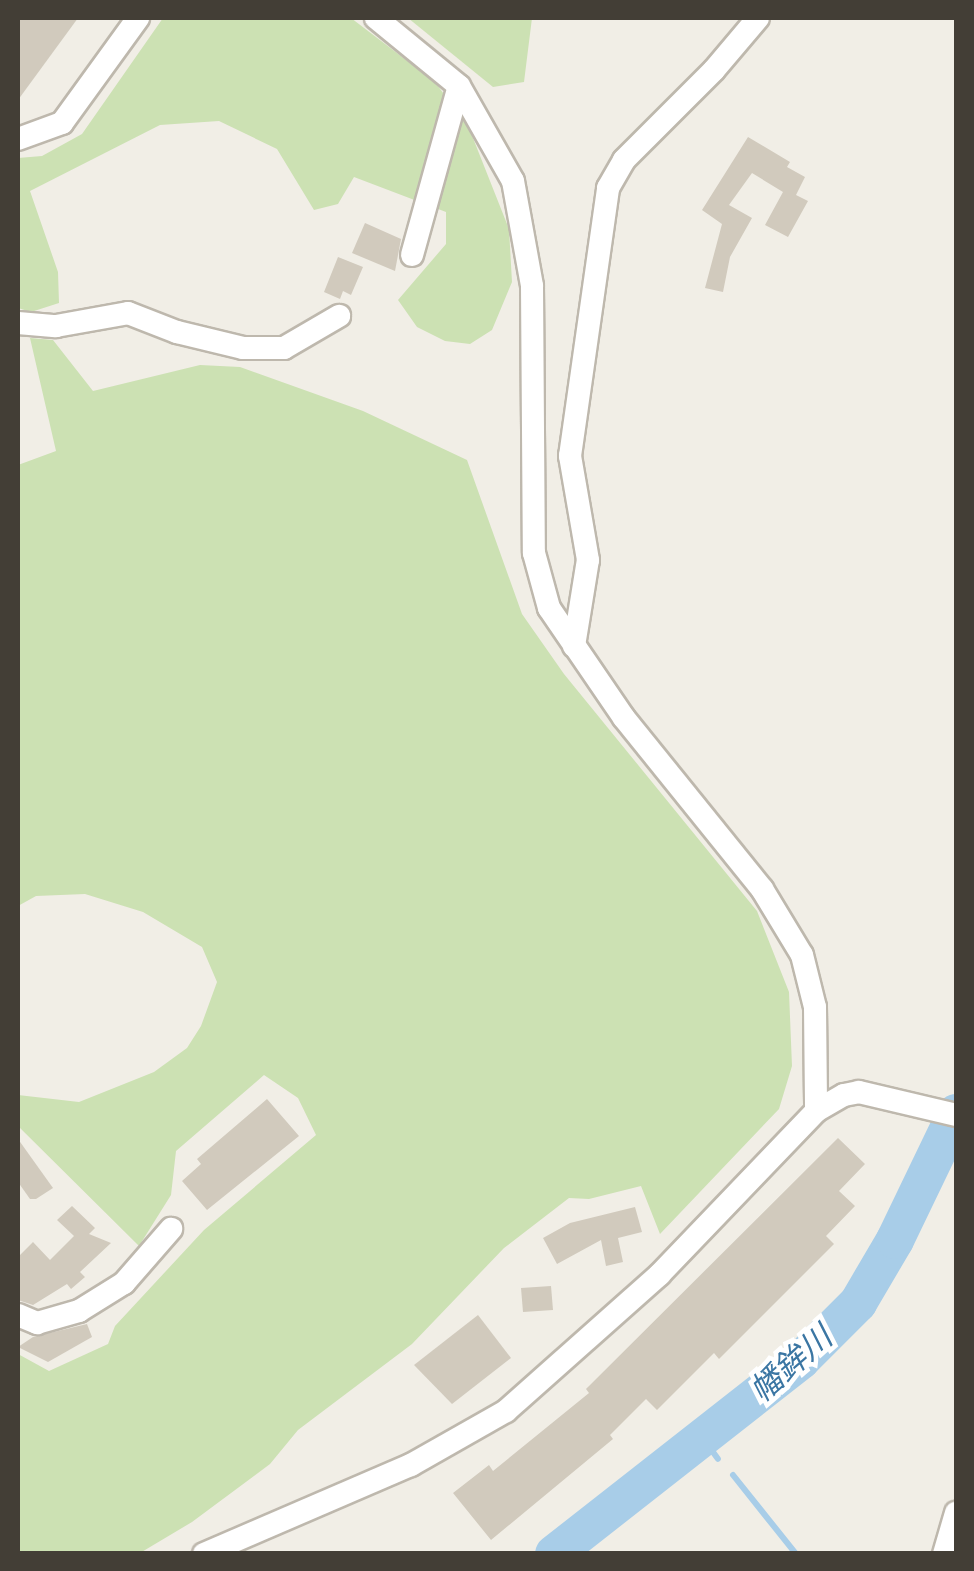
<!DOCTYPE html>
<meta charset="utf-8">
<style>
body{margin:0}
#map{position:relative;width:974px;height:1571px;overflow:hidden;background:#f1eee6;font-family:Roboto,"Noto Sans JP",sans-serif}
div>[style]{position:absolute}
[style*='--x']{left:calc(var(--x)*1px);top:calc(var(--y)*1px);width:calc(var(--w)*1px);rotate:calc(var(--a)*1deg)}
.green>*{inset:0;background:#cce1b3}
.stream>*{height:6px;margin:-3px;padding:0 3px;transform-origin:3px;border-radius:3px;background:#a8cde8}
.river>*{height:38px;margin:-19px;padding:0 19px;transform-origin:19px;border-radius:19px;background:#a8cde8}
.building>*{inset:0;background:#d1cabd}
.roads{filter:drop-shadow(2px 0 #beb8ad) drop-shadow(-2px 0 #beb8ad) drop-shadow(0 2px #beb8ad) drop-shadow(0 -2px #beb8ad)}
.minor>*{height:22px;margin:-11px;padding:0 11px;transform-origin:11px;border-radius:11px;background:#fff}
span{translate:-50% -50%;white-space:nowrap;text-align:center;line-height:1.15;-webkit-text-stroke:9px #fff;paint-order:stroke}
.water-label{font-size:32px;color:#3b76a3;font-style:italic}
.frame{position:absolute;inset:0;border:20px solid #433e36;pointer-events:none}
</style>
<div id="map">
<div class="green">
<i style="clip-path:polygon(163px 18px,351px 18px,435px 82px,469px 128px,509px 229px,512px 282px,492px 330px,470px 344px,445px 341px,417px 327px,398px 300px,446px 244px,446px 212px,354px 177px,338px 204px,314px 210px,277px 149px,219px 121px,160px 125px,30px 191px,58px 272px,59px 303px,31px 312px,18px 308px,18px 158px,42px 156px,82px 134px)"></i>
<i style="clip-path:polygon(408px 18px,532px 18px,524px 82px,493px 87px)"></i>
<i style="clip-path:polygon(30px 338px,53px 340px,93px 391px,200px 365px,240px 367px,363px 411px,467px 460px,522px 614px,564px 674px,757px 911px,789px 992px,792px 1066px,779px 1109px,660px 1234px,641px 1186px,589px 1199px,569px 1198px,504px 1248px,412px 1344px,298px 1430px,270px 1464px,192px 1522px,140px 1553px,18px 1553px,18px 1354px,49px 1371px,108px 1344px,115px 1326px,204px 1230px,316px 1135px,298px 1098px,264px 1075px,176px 1151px,171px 1195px,139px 1246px,18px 1126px,18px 1095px,79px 1102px,154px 1072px,187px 1048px,201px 1026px,217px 982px,202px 947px,143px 912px,85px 894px,36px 896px,18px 906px,18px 465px,56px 451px)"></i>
</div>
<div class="stream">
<i style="--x:702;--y:1437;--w:27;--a:54"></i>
<i style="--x:733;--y:1475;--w:101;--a:51.4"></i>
</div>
<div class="river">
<i style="--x:554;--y:1554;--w:314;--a:-38.1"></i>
<i style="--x:801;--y:1360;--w:81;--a:-45"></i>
<i style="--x:858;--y:1303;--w:73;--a:-59.6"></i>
<i style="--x:895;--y:1240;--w:141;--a:-64.3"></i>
</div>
<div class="building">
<i style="clip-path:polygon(18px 18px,78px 18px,18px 100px)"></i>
<i style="clip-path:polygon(748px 137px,790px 162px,787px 167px,805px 177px,796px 195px,808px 201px,788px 237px,765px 225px,783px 192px,752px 173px,729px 205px,752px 218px,730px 257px,723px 292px,705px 288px,722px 224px,702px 210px)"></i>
<i style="clip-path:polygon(365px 223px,401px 239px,395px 271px,352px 253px)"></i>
<i style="clip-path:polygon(338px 257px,363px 267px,351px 295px,343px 291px,340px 299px,324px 292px)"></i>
<i style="clip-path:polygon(267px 1099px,299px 1136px,207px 1210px,182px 1181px,201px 1164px,197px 1159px)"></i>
<i style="clip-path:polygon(838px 1138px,865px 1164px,839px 1191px,855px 1206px,826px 1236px,834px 1244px,719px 1359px,714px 1353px,657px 1410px,646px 1399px,610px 1435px,613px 1439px,491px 1540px,453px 1493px,489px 1465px,493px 1471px,589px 1393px,586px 1389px)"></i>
<i style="clip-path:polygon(18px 1139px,53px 1188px,36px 1199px,30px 1199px,18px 1182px)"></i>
<i style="clip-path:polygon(72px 1206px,95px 1228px,89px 1234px,111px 1243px,80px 1272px,85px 1277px,71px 1289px,67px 1284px,33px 1305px,18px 1300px,18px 1257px,33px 1242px,50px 1260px,74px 1236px,57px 1220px)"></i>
<i style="clip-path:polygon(635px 1207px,642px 1232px,618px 1238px,623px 1262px,606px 1266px,601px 1240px,557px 1264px,543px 1238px,570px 1223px)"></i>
<i style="clip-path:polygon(551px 1286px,553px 1310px,523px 1312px,521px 1288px)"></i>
<i style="clip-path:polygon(478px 1315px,511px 1358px,452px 1404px,414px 1365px)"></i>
<i style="clip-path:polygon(87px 1324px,92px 1337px,48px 1362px,18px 1347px,33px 1337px)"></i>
</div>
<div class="roads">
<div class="minor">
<i style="--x:376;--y:18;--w:107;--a:39.3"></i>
<i style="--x:459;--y:86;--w:109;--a:60.4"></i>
<i style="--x:513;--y:181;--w:107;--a:79.7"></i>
<i style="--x:532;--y:286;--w:267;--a:89.6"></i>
<i style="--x:534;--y:553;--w:57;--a:74.7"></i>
<i style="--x:549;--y:608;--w:133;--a:55.7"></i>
<i style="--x:624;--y:718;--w:220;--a:51.1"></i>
<i style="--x:762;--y:889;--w:77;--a:58.8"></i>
<i style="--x:802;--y:955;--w:54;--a:76"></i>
<i style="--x:815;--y:1007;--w:104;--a:89.4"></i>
<i style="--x:18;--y:139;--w:47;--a:-20"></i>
<i style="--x:62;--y:123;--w:130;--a:-54.1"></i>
<i style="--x:412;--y:255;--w:175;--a:-74.5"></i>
<i style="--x:18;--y:323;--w:38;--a:5"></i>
<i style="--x:56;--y:326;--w:73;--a:-10.2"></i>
<i style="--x:128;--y:313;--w:53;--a:21.2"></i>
<i style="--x:177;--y:332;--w:68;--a:13.6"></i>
<i style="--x:243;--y:348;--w:41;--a:0"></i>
<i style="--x:284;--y:348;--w:64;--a:-30.2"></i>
<i style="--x:574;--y:646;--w:87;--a:-80.8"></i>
<i style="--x:588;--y:560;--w:106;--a:-99.8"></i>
<i style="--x:570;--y:456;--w:271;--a:-81.9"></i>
<i style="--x:608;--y:188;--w:32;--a:-60"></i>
<i style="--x:624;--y:160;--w:127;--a:-45"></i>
<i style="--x:714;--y:70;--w:68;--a:-49.8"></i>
<i style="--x:18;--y:1315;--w:21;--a:23"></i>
<i style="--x:37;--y:1323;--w:44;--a:-15.9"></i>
<i style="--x:79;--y:1311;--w:53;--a:-31.9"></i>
<i style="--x:124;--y:1283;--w:72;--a:-49"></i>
<i style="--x:204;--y:1554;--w:225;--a:-23.3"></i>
<i style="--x:411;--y:1465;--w:109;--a:-29.6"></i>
<i style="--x:506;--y:1411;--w:205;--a:-41.6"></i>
<i style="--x:659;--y:1275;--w:227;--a:-46.2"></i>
<i style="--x:816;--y:1111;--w:32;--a:-30"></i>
<i style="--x:844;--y:1095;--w:15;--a:-11"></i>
<i style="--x:859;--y:1092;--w:100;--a:13.3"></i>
<i style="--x:944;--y:1554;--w:43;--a:-73.7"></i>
</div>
</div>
<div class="water-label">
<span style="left:791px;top:1364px;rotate:-41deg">幡鉾川</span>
</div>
<div class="frame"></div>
</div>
